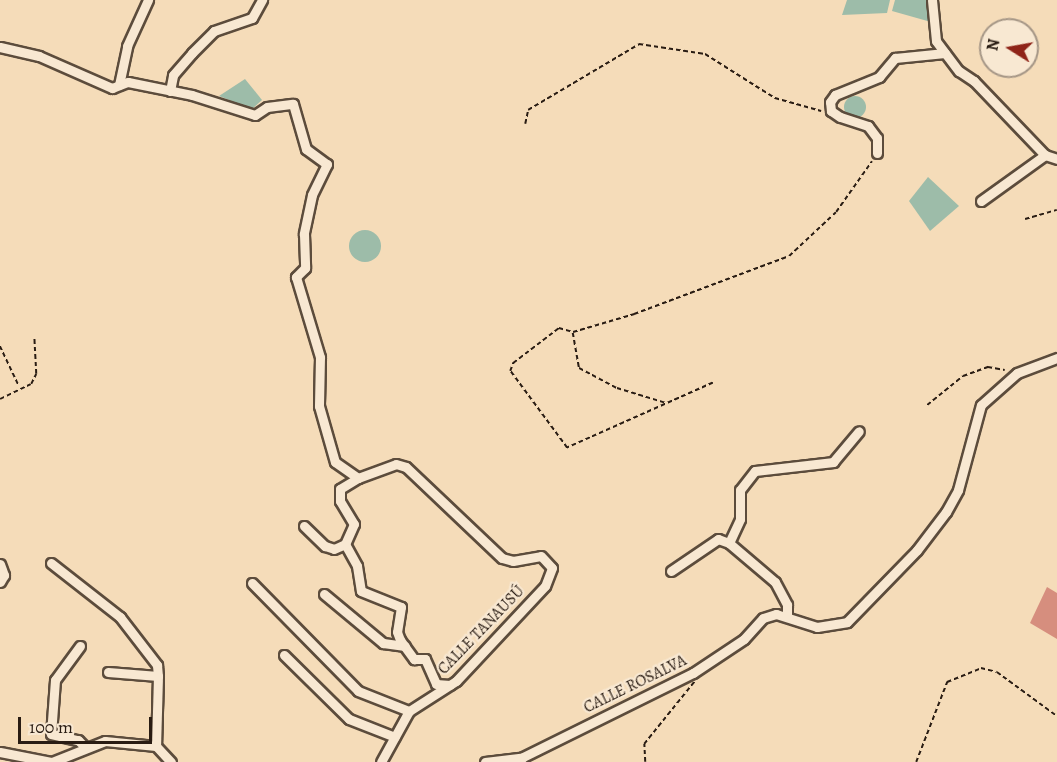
<!DOCTYPE html>
<meta charset="utf-8">
<style>
body{margin:0}
#map{position:relative;width:1057px;height:762px;overflow:hidden;background:#f5dcb9;font-family:Alegreya,serif}
div>[style]{position:absolute}
[style*='--x']{left:calc(var(--x)*1px);top:calc(var(--y)*1px);width:calc(var(--w)*1px);rotate:calc(var(--a)*1deg)}
.water>*{inset:0;background:#9dbca9}
.round{border-radius:50%}
.building>*{inset:0;background:#d68e7e}
.path>*{height:1.5px;margin-top:-0.75px;transform-origin:0;background:repeating-linear-gradient(90deg,#291c13 0 4.5px,transparent 0 7.5px)}
.roads{filter:drop-shadow(2px 0 #5c4c3c) drop-shadow(-2px 0 #5c4c3c) drop-shadow(0 2px #5c4c3c) drop-shadow(0 -2px #5c4c3c)}
.minor>*{height:9px;margin:-4.5px;padding:0 4.5px;transform-origin:4.5px;border-radius:4.5px;background:#f8e8d2}
span{translate:-50% -50%;white-space:nowrap;text-align:center;line-height:1.15;-webkit-text-stroke:4.5px #f8e8d2;paint-order:stroke}
.street-label{font-size:16px;color:#291c13}
.north{position:absolute;left:979px;top:18px;width:60px;height:60px;box-sizing:border-box;background:#f8e8d2;border:2px solid #a59686;border-radius:50%;rotate:281deg;font-size:16px;font-weight:700;line-height:24px;text-align:center;color:#291c13}
.north::after{content:'';display:block;margin:auto;width:21px;height:27px;background:#8f2418;clip-path:polygon(50% 0,100% 100%,50% 72%,0 100%)}
.scale{position:absolute;left:18px;top:717px;width:134px;height:27px;box-sizing:border-box;border:3px solid #291c13;border-top:0;padding-left:8px;font-size:18px;line-height:21px;white-space:nowrap;color:#291c13;-webkit-text-stroke:4px #f8e8d2;paint-order:stroke}
</style>
<div id="map">
<div class="water">
<i style="clip-path:polygon(847px 0,890px 0,887px 13px,842px 15px)"></i>
<i style="clip-path:polygon(895px 0,928px 0,931px 22px,892px 11px)"></i>
<i style="clip-path:polygon(245px 79px,262px 100px,252px 109px,219px 96px)"></i>
<i class="round" style="left:844px;top:96px;width:22px;height:22px"></i>
<i style="clip-path:polygon(928px 177px,959px 206px,930px 231px,909px 201px)"></i>
<i class="round" style="left:349px;top:230px;width:32px;height:32px"></i>
</div>
<div class="building">
<i style="clip-path:polygon(1047px 587px,1057px 593px,1057px 639px,1030px 623px)"></i>
</div>
<div class="path">
<i style="--x:525;--y:124;--w:14;--a:-78"></i>
<i style="--x:528;--y:110;--w:129;--a:-30.7"></i>
<i style="--x:639;--y:44;--w:67;--a:8.6"></i>
<i style="--x:705;--y:54;--w:83;--a:32.2"></i>
<i style="--x:775;--y:98;--w:48;--a:15.8"></i>
<i style="--x:1025;--y:219;--w:33;--a:-16"></i>
<i style="--x:573;--y:333;--w:36;--a:80"></i>
<i style="--x:579;--y:368;--w:43;--a:27.8"></i>
<i style="--x:617;--y:388;--w:51;--a:17"></i>
<i style="--x:0;--y:346;--w:44;--a:64.6"></i>
<i style="--x:713;--y:383;--w:160;--a:156"></i>
<i style="--x:567;--y:448;--w:96;--a:-126.5"></i>
<i style="--x:510;--y:371;--w:9;--a:-69"></i>
<i style="--x:513;--y:363;--w:58;--a:-37.3"></i>
<i style="--x:559;--y:328;--w:15;--a:16"></i>
<i style="--x:573;--y:332;--w:64;--a:-16.4"></i>
<i style="--x:634;--y:314;--w:165;--a:-20.5"></i>
<i style="--x:789;--y:256;--w:64;--a:-43.1"></i>
<i style="--x:836;--y:212;--w:62;--a:-54.8"></i>
<i style="--x:0;--y:399;--w:34;--a:-26"></i>
<i style="--x:31;--y:384;--w:11;--a:-63"></i>
<i style="--x:36;--y:374;--w:36;--a:-93"></i>
<i style="--x:927;--y:405;--w:46;--a:-38.9"></i>
<i style="--x:963;--y:376;--w:27;--a:-20"></i>
<i style="--x:988;--y:367;--w:17;--a:10"></i>
<i style="--x:645;--y:762;--w:18;--a:-93"></i>
<i style="--x:644;--y:744;--w:80;--a:-51.1"></i>
<i style="--x:916;--y:762;--w:86;--a:-68.8"></i>
<i style="--x:947;--y:682;--w:37;--a:-22"></i>
<i style="--x:981;--y:668;--w:16;--a:14"></i>
<i style="--x:997;--y:672;--w:74;--a:36.3"></i>
</div>
<div class="roads">
<div class="minor">
<i style="--x:932;--y:0;--w:41;--a:84.4"></i>
<i style="--x:936;--y:41;--w:38;--a:53"></i>
<i style="--x:959;--y:71;--w:18;--a:34"></i>
<i style="--x:974;--y:81;--w:103;--a:46.2"></i>
<i style="--x:1045;--y:155;--w:13;--a:18"></i>
<i style="--x:0;--y:47;--w:40;--a:13"></i>
<i style="--x:39;--y:56;--w:80;--a:23.7"></i>
<i style="--x:112;--y:88;--w:17;--a:-21"></i>
<i style="--x:128;--y:82;--w:65;--a:11.5"></i>
<i style="--x:192;--y:95;--w:66;--a:17.6"></i>
<i style="--x:255;--y:115;--w:14;--a:-34"></i>
<i style="--x:267;--y:107;--w:26;--a:-7"></i>
<i style="--x:293;--y:104;--w:47;--a:73.9"></i>
<i style="--x:306;--y:149;--w:26;--a:36"></i>
<i style="--x:327;--y:164;--w:34;--a:116"></i>
<i style="--x:312;--y:195;--w:40;--a:102"></i>
<i style="--x:304;--y:234;--w:34;--a:88"></i>
<i style="--x:305;--y:268;--w:13;--a:135"></i>
<i style="--x:296;--y:277;--w:84;--a:73.3"></i>
<i style="--x:320;--y:357;--w:49;--a:91.2"></i>
<i style="--x:319;--y:406;--w:58;--a:74.1"></i>
<i style="--x:335;--y:462;--w:28;--a:35"></i>
<i style="--x:358;--y:478;--w:40;--a:-20.2"></i>
<i style="--x:396;--y:464;--w:10;--a:17"></i>
<i style="--x:406;--y:467;--w:132;--a:43.5"></i>
<i style="--x:502;--y:558;--w:11;--a:15"></i>
<i style="--x:513;--y:561;--w:28;--a:-10"></i>
<i style="--x:541;--y:556;--w:16;--a:47"></i>
<i style="--x:552;--y:568;--w:19;--a:111"></i>
<i style="--x:545;--y:586;--w:130;--a:133.1"></i>
<i style="--x:456;--y:681;--w:56;--a:147.4"></i>
<i style="--x:409;--y:711;--w:58;--a:118.8"></i>
<i style="--x:119;--y:85;--w:40;--a:-78"></i>
<i style="--x:127;--y:46;--w:51;--a:-65.5"></i>
<i style="--x:170;--y:91;--w:16;--a:-79"></i>
<i style="--x:173;--y:75;--w:29;--a:-49"></i>
<i style="--x:192;--y:53;--w:31;--a:-45"></i>
<i style="--x:214;--y:31;--w:40;--a:-18.9"></i>
<i style="--x:252;--y:18;--w:21;--a:-61"></i>
<i style="--x:877;--y:153;--w:15;--a:-90"></i>
<i style="--x:877;--y:138;--w:15;--a:-127"></i>
<i style="--x:868;--y:126;--w:29;--a:-162"></i>
<i style="--x:840;--y:117;--w:11;--a:-146"></i>
<i style="--x:831;--y:111;--w:9;--a:-96"></i>
<i style="--x:830;--y:102;--w:9;--a:-54"></i>
<i style="--x:835;--y:95;--w:48;--a:-22.2"></i>
<i style="--x:879;--y:77;--w:25;--a:-50"></i>
<i style="--x:895;--y:58;--w:50;--a:-5.7"></i>
<i style="--x:981;--y:201;--w:79;--a:-35.7"></i>
<i style="--x:358;--y:478;--w:21;--a:149"></i>
<i style="--x:340;--y:489;--w:12;--a:90"></i>
<i style="--x:340;--y:501;--w:27;--a:59"></i>
<i style="--x:354;--y:524;--w:22;--a:114"></i>
<i style="--x:345;--y:544;--w:25;--a:61"></i>
<i style="--x:357;--y:566;--w:25;--a:81"></i>
<i style="--x:361;--y:591;--w:43;--a:21.8"></i>
<i style="--x:401;--y:607;--w:25;--a:99"></i>
<i style="--x:397;--y:632;--w:9;--a:69"></i>
<i style="--x:400;--y:640;--w:24;--a:54"></i>
<i style="--x:414;--y:659;--w:11;--a:0"></i>
<i style="--x:425;--y:659;--w:27;--a:66"></i>
<i style="--x:436;--y:684;--w:14;--a:4"></i>
<i style="--x:304;--y:526;--w:29;--a:44"></i>
<i style="--x:325;--y:546;--w:9;--a:18"></i>
<i style="--x:334;--y:549;--w:12;--a:-24"></i>
<i style="--x:729;--y:543;--w:26;--a:-65"></i>
<i style="--x:740;--y:519;--w:29;--a:-90"></i>
<i style="--x:740;--y:490;--w:24;--a:-52"></i>
<i style="--x:755;--y:471;--w:79;--a:-6.6"></i>
<i style="--x:833;--y:462;--w:40;--a:-50"></i>
<i style="--x:51;--y:563;--w:88;--a:38"></i>
<i style="--x:120;--y:617;--w:61;--a:52.4"></i>
<i style="--x:157;--y:665;--w:11;--a:85"></i>
<i style="--x:0;--y:564;--w:12;--a:70"></i>
<i style="--x:4;--y:575;--w:8;--a:120"></i>
<i style="--x:671;--y:571;--w:57;--a:-34.2"></i>
<i style="--x:718;--y:539;--w:12;--a:20"></i>
<i style="--x:729;--y:543;--w:60;--a:40.3"></i>
<i style="--x:775;--y:582;--w:26;--a:62"></i>
<i style="--x:787;--y:605;--w:11;--a:90"></i>
<i style="--x:252;--y:583;--w:151;--a:45.5"></i>
<i style="--x:358;--y:691;--w:55;--a:21.4"></i>
<i style="--x:324;--y:594;--w:77;--a:39.7"></i>
<i style="--x:383;--y:643;--w:22;--a:8"></i>
<i style="--x:80;--y:646;--w:42;--a:126.3"></i>
<i style="--x:55;--y:680;--w:54;--a:94.2"></i>
<i style="--x:51;--y:734;--w:28;--a:13"></i>
<i style="--x:78;--y:740;--w:10;--a:45"></i>
<i style="--x:284;--y:655;--w:91;--a:44.6"></i>
<i style="--x:349;--y:719;--w:49;--a:21.4"></i>
<i style="--x:108;--y:672;--w:50;--a:4.6"></i>
<i style="--x:158;--y:676;--w:70;--a:91.6"></i>
<i style="--x:0;--y:752;--w:52;--a:11.1"></i>
<i style="--x:52;--y:762;--w:57;--a:-21.6"></i>
<i style="--x:105;--y:741;--w:51;--a:5.6"></i>
<i style="--x:156;--y:746;--w:22;--a:47"></i>
<i style="--x:485;--y:762;--w:38;--a:-7"></i>
<i style="--x:523;--y:757;--w:190;--a:-26.3"></i>
<i style="--x:693;--y:673;--w:61;--a:-33.7"></i>
<i style="--x:744;--y:639;--w:28;--a:-48"></i>
<i style="--x:763;--y:618;--w:14;--a:-17"></i>
<i style="--x:776;--y:614;--w:43;--a:17.6"></i>
<i style="--x:817;--y:627;--w:30;--a:-9"></i>
<i style="--x:847;--y:622;--w:100;--a:-45.8"></i>
<i style="--x:917;--y:550;--w:48;--a:-52.7"></i>
<i style="--x:946;--y:512;--w:25;--a:-61"></i>
<i style="--x:958;--y:490;--w:88;--a:-74.9"></i>
<i style="--x:981;--y:405;--w:48;--a:-41.6"></i>
<i style="--x:1017;--y:373;--w:43;--a:-20.6"></i>
</div>
</div>
<div class="street-label">
<span style="left:481px;top:630px;rotate:-46deg">CALLE TANAUSÚ</span>
<span style="left:635px;top:684px;rotate:-26deg">CALLE ROSALVA</span>
</div>
<div class="north">N</div>
<div class="scale">100 m</div>
</div>
